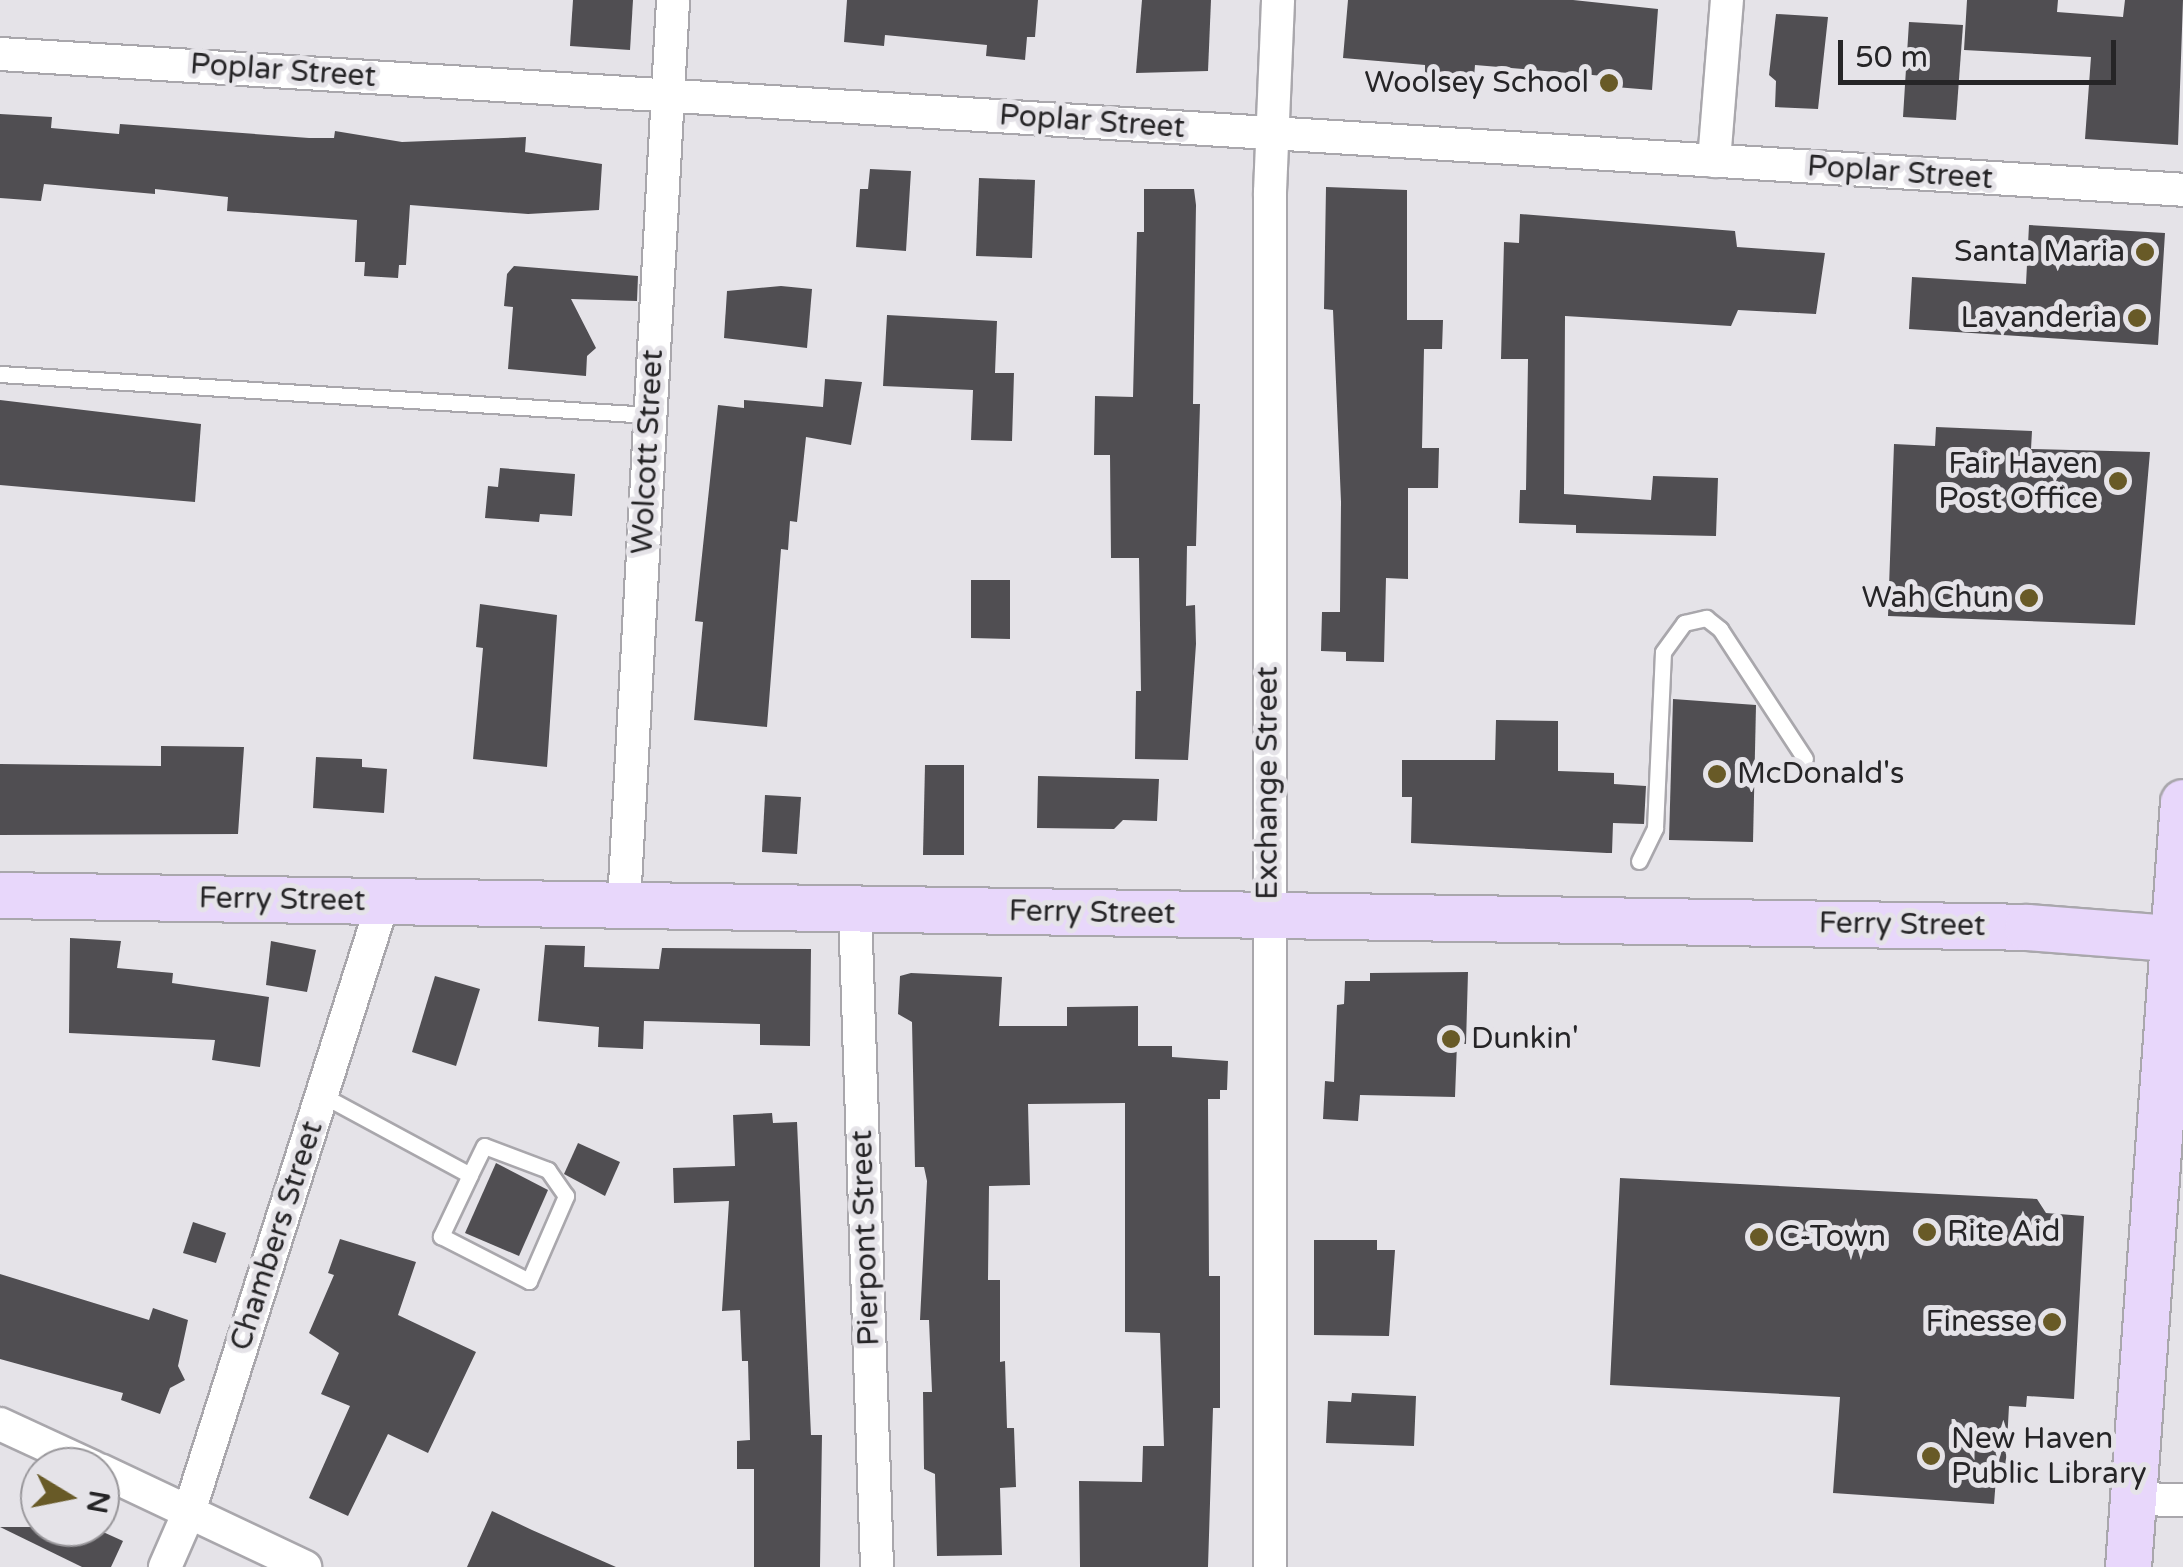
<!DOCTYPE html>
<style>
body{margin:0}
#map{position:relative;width:2183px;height:1567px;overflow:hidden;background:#e5e3e8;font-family:"Varela Round",sans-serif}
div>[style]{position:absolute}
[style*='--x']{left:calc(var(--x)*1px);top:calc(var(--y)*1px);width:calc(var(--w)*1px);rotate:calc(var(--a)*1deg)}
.building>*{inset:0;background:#504e52}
.roads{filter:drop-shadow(2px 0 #a9a7ac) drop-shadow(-2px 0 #a9a7ac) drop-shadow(0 2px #a9a7ac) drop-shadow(0 -2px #a9a7ac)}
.lane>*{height:15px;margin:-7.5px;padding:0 7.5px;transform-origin:7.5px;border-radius:7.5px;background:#fff}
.street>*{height:32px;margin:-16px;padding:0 16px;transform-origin:16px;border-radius:16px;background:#fff}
.secondary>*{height:45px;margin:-22.5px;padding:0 22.5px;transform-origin:22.5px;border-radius:22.5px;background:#e8d7fb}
.dots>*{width:28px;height:28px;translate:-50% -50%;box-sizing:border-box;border:5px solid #e5e3e8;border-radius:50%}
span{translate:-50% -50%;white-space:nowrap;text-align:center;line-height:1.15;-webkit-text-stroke:10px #e5e3e8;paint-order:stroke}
.street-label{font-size:30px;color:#262527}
.poi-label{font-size:30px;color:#262527}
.right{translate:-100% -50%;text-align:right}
.left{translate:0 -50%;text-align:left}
.north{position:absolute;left:20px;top:1447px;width:100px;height:100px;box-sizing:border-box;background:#e5e3e8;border:2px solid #99979b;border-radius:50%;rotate:100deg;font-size:28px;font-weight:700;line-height:40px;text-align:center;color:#262527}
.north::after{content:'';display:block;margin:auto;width:35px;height:45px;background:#685a27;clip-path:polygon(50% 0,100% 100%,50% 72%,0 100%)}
.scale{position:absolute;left:1838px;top:40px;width:278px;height:45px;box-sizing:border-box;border:5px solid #262527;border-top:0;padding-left:12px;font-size:30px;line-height:35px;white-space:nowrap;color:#262527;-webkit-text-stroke:8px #e5e3e8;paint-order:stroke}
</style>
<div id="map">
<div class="building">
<i style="clip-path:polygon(573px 0,633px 0,630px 50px,570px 46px)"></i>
<i style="clip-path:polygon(847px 0,1038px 0,1035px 37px,1027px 37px,1025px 60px,986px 56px,987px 45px,885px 35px,884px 46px,844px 42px)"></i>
<i style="clip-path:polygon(1142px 0,1211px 0,1208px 71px,1136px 73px)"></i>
<i style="clip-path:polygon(1348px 0,1573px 0,1658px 9px,1652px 90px,1603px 86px,1604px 76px,1475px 65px,1474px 78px,1425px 75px,1425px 65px,1343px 58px)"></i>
<i style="clip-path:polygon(1967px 0,2058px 0,2057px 12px,2123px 17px,2125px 0,2183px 0,2178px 145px,2085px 139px,2091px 57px,1964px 50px)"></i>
<i style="clip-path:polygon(1776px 14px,1828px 17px,1818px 109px,1775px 107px,1776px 81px,1769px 75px)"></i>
<i style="clip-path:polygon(1909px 22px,1963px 25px,1956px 120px,1903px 117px)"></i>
<i style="clip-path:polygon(0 114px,52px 117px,51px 128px,119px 134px,120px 124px,309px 138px,334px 138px,335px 131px,402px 142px,526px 137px,525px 152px,602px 164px,599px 210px,528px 214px,410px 205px,406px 265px,399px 265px,398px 278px,364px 276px,365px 262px,355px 262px,357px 220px,227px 211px,228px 197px,155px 189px,155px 194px,44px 184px,41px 201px,0 198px)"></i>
<i style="clip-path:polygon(870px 169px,911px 171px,906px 251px,856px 247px,860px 189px,868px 189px)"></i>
<i style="clip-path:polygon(979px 178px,1035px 180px,1032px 258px,976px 256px)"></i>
<i style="clip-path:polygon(1326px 187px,1407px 190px,1407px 320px,1443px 320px,1442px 349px,1424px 349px,1422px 448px,1439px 448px,1438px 488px,1408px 488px,1408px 579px,1386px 578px,1384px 662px,1346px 661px,1346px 652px,1321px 651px,1322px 612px,1340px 612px,1341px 502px,1333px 310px,1324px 309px)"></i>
<i style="clip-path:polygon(1144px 189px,1194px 189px,1196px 205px,1193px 404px,1200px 404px,1196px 546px,1187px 546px,1186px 606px,1195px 605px,1196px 644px,1188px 760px,1135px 759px,1136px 691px,1141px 691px,1139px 558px,1111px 558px,1110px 455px,1094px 455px,1095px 396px,1133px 397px,1137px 232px,1144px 232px)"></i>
<i style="clip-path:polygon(1520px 214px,1735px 231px,1737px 247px,1825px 253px,1816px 314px,1738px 310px,1731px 326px,1565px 316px,1564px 494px,1651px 500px,1653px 476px,1718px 478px,1716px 536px,1576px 533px,1576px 525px,1519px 523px,1520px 490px,1526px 490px,1528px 359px,1501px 359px,1504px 242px,1519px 243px)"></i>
<i style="clip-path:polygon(2029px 225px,2165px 233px,2158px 345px,1909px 329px,1912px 277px,2026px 284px)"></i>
<i style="clip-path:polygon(514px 266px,638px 276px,637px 301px,571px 299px,596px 348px,587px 356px,586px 376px,508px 369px,513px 307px,504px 306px,507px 274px)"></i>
<i style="clip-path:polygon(781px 286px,812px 289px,807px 348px,724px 338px,727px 291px)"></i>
<i style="clip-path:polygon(887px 315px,997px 321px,995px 373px,1014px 373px,1012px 441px,971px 440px,973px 390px,883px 386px)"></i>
<i style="clip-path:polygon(825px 379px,862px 382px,851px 445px,806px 437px,797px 522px,790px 521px,788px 550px,781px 549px,767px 727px,694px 720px,703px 622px,695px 621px,718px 405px,744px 408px,744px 400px,823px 407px)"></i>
<i style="clip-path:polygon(0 400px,201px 424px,195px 502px,0 485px)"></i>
<i style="clip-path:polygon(1936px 427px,2032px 431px,2031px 449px,2150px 452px,2135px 625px,1888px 616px,1894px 444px,1935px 446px)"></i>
<i style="clip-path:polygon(500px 468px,575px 474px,572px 516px,540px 514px,539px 522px,485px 518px,488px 486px,498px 487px)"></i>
<i style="clip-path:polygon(971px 580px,1010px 580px,1010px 639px,971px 638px)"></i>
<i style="clip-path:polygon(480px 604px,557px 615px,547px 767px,473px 759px,483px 648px,476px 647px)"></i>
<i style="clip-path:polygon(1673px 699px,1756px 705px,1753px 842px,1669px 840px)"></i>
<i style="clip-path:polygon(1496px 720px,1558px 721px,1558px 771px,1614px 773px,1614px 784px,1646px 786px,1644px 824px,1613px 823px,1612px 853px,1607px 853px,1411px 843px,1412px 797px,1402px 797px,1402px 760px,1495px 760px)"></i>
<i style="clip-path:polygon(161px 746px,244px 747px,238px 834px,0 835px,0 764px,161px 766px)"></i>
<i style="clip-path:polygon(316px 757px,362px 759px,362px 767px,387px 769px,384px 813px,313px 808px)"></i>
<i style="clip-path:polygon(925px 765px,964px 765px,964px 855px,923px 855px)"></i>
<i style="clip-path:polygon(1038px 776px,1159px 779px,1157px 821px,1123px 820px,1114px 829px,1037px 828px)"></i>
<i style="clip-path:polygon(765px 795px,801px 797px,797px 854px,762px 852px)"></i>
<i style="clip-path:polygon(70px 938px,121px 941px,117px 968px,173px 973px,172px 983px,269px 997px,260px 1067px,212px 1060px,215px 1040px,69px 1033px)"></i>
<i style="clip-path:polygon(271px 941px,316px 950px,307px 992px,266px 985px)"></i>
<i style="clip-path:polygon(545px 945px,585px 946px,584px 967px,659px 969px,662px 948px,811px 949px,810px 1046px,760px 1045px,760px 1024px,644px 1021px,643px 1049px,598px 1047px,599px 1027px,538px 1021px)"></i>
<i style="clip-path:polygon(1468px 972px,1466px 1044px,1457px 1043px,1455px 1097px,1360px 1095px,1358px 1121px,1323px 1119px,1325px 1081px,1334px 1082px,1337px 1005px,1344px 1004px,1345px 981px,1370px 981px,1370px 973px)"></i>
<i style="clip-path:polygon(911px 973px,1002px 977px,999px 1026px,1067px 1026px,1067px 1007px,1138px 1006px,1138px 1046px,1172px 1046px,1172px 1057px,1228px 1061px,1227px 1090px,1220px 1090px,1220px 1099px,1208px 1099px,1209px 1276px,1220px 1276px,1220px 1408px,1213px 1408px,1208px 1567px,1080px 1567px,1079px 1481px,1142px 1482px,1143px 1446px,1164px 1446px,1160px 1333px,1125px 1332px,1125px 1103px,1028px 1104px,1030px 1185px,989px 1186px,988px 1280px,1000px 1280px,1000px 1362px,1005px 1361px,1007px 1428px,1014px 1428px,1016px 1487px,1000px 1488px,1002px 1555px,937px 1556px,935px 1474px,924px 1469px,923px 1392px,932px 1392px,929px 1320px,920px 1320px,927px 1181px,924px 1167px,915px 1167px,912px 1022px,898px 1014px,900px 976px)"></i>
<i style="clip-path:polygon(435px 976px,480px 989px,456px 1066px,412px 1052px)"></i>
<i style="clip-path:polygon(772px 1113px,773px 1123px,797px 1122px,811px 1435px,822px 1435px,820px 1567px,754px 1567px,754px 1469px,737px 1469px,737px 1441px,750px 1440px,748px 1361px,742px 1361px,740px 1310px,722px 1311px,729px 1201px,674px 1203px,673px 1168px,735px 1166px,733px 1115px)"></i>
<i style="clip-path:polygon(578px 1143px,620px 1162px,605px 1196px,564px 1174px)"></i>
<i style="clip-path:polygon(496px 1163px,548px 1190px,519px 1256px,465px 1233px)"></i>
<i style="clip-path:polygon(1620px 1178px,2037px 1199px,2046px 1213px,2084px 1216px,2074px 1399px,2027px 1396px,2026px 1407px,2009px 1406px,2005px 1479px,1996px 1478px,1994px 1504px,1833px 1493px,1840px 1397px,1610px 1385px)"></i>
<i style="clip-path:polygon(193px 1222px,226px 1233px,216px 1263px,183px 1253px)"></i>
<i style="clip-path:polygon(340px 1239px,416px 1262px,398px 1315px,476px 1352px,428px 1453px,388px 1434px,348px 1516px,309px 1498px,350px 1406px,321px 1394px,339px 1353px,309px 1333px,334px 1275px,328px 1273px)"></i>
<i style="clip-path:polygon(1314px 1240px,1377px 1240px,1377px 1250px,1395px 1250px,1389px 1336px,1314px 1335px)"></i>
<i style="clip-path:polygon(0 1274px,149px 1320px,153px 1308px,188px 1320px,178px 1366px,185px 1380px,170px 1388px,160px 1414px,121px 1400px,123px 1393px,0 1359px)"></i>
<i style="clip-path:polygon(1352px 1393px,1416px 1396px,1414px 1446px,1326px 1443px,1328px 1401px,1351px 1402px)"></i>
<i style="clip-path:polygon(492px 1511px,532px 1530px,616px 1567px,467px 1567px)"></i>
<i style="clip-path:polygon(0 1527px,92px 1527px,123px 1541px,111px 1567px,82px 1567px)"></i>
</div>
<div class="roads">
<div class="lane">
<i style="--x:0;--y:374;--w:651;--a:3.61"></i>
<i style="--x:1639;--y:861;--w:37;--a:-64"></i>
<i style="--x:1655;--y:828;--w:176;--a:-87.4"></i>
<i style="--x:1663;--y:652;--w:36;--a:-54"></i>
<i style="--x:1684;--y:623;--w:23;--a:-13"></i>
<i style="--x:1706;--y:618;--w:18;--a:38"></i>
<i style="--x:1720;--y:629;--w:155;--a:56.8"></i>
<i style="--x:322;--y:1095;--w:168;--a:28.4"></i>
<i style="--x:470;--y:1175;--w:68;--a:115.4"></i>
<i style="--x:441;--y:1236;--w:99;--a:27.1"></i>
<i style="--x:529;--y:1281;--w:93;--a:-66.5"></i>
<i style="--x:566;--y:1196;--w:32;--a:-125"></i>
<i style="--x:548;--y:1170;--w:68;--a:-159.4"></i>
<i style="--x:484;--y:1146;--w:32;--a:116"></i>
</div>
<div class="street">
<i style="--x:0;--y:54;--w:2187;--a:3.56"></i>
<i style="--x:1714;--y:161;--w:162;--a:-85.4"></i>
<i style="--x:624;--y:903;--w:904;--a:-86.89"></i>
<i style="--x:855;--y:910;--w:657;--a:88.08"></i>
<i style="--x:0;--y:1424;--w:102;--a:24.8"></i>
<i style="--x:100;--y:1470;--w:227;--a:25.3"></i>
<i style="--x:2132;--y:1499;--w:51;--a:1.1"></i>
<i style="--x:165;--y:1567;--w:60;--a:-66.4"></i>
<i style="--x:189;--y:1512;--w:640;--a:-72.36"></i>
<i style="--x:1270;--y:1567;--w:1375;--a:-90"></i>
<i style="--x:1270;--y:192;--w:192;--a:-87.6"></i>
</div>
<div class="secondary">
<i style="--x:0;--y:895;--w:2027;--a:0.9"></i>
<i style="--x:2027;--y:927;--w:156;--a:4.4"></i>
<i style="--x:2128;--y:1567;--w:767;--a:-85.89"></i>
</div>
</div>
<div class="dots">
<i style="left:1609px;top:83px;background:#685a27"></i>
<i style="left:2145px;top:252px;background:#685a27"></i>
<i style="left:2137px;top:318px;background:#685a27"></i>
<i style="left:2118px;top:481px;background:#685a27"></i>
<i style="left:2029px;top:598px;background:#685a27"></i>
<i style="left:1717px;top:774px;background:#685a27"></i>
<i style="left:1451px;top:1039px;background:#685a27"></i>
<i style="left:1927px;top:1232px;background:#685a27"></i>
<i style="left:1759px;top:1237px;background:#685a27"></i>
<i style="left:2052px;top:1322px;background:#685a27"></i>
<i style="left:1931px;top:1456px;background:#685a27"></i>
</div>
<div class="street-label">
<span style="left:283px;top:71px;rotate:4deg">Poplar Street</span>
<span style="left:1092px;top:122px;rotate:4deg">Poplar Street</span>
<span style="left:1900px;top:173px;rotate:4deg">Poplar Street</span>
<span style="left:648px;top:452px;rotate:-87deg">Wolcott Street</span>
<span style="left:1268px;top:783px;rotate:-90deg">Exchange Street</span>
<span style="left:282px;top:900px;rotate:1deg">Ferry Street</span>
<span style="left:1092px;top:913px;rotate:1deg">Ferry Street</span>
<span style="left:1902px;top:925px;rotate:1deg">Ferry Street</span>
<span style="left:277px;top:1236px;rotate:-72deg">Chambers Street</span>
<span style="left:866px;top:1238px;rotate:-92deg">Pierpont Street</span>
</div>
<div class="poi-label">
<span class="right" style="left:1589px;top:83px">Woolsey School</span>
<span class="right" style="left:2125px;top:252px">Santa Maria</span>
<span class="right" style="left:2117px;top:318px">Lavanderia</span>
<span class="right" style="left:2098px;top:481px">Fair Haven<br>Post Office</span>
<span class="right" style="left:2009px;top:598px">Wah Chun</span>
<span class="left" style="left:1737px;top:774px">McDonald's</span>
<span class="left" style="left:1471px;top:1039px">Dunkin'</span>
<span class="left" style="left:1947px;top:1232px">Rite Aid</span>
<span class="left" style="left:1779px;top:1237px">C-Town</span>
<span class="right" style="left:2032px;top:1322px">Finesse</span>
<span class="left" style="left:1951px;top:1456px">New Haven<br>Public Library</span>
</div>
<div class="north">N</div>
<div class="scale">50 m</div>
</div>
